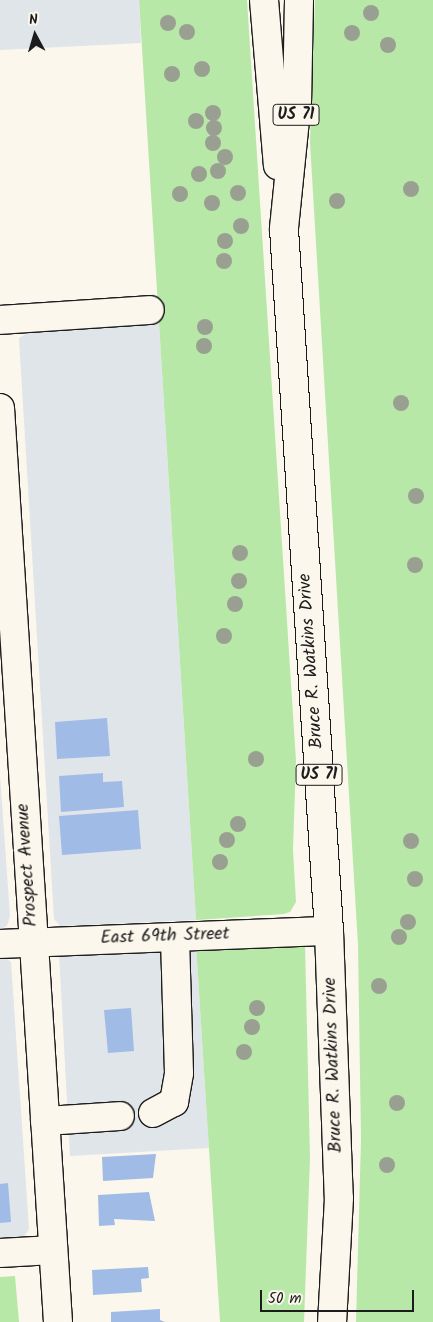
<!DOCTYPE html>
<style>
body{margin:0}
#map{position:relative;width:433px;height:1322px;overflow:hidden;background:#fbf7ec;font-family:Kalam,sans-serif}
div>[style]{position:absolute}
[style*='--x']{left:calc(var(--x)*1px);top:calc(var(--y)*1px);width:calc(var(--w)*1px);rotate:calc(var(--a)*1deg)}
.built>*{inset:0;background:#e0e5ea}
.green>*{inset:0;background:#b7e8a8}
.building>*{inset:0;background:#a1bbe7}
.roads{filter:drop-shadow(1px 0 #1c1c1c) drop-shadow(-1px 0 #1c1c1c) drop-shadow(0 1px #1c1c1c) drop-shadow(0 -1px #1c1c1c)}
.minor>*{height:28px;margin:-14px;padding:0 14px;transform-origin:14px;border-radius:14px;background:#fbf7ec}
.major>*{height:28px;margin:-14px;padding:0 14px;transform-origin:14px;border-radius:14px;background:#fbf7ec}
.highway>*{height:28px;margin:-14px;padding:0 14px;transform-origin:14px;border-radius:14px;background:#fbf7ec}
.trees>*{width:16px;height:16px;margin:-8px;border-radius:50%;background:#9aa091}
span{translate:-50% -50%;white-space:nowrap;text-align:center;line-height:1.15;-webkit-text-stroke:4px #fbf7ec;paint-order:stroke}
.shield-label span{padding:1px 4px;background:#fbf7ec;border:1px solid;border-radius:4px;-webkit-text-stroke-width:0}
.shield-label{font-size:16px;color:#1c1c1c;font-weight:700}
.street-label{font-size:18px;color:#1c1c1c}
.north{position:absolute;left:10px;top:10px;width:50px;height:50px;-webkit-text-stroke:4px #fbf7ec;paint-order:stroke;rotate:354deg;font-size:14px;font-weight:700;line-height:20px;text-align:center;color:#1c1c1c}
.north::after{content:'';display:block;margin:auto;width:18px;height:22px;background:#1c1c1c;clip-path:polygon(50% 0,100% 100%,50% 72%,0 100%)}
.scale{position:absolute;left:260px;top:1290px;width:154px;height:22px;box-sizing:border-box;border:2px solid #1c1c1c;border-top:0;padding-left:6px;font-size:15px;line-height:18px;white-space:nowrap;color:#1c1c1c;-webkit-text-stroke:4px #fbf7ec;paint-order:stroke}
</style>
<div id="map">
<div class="built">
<i style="clip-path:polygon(0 0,139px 0,141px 43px,0 50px)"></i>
<i style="clip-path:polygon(159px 324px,196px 920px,60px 926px,54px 919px,19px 338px,30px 332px)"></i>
<i style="clip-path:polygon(0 775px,10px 916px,7px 926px,0 929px)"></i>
<i style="clip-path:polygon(196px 945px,209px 1148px,70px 1156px,59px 953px)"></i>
<i style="clip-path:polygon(0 954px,11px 962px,29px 1229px,24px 1237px,0 1240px)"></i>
</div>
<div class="green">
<i style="clip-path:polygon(139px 0,247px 0,296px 761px,293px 850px,296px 902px,290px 912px,284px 914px,196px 920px)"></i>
<i style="clip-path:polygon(315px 0,433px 0,433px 1322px,356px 1322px,361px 1139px,358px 945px,310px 143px)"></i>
<i style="clip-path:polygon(196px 945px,305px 945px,310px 1158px,304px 1322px,220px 1322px)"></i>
<i style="clip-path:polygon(15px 1276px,19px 1322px,0 1322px,0 1277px)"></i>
</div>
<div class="building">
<i style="clip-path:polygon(107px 718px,110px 756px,57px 759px,55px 722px)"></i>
<i style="clip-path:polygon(103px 773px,103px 782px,122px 781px,124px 807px,61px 812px,59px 776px)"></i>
<i style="clip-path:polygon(138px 810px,141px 849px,62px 855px,59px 816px)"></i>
<i style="clip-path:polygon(131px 1008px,134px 1051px,108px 1053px,104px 1010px)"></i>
<i style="clip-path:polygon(156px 1154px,153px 1178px,103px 1181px,102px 1157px)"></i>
<i style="clip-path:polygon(8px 1183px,11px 1222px,0 1223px,0 1184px)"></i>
<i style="clip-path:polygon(149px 1192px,155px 1221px,114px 1219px,115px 1225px,99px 1226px,98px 1195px)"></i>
<i style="clip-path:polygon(148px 1267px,149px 1278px,141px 1279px,142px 1292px,93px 1295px,92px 1270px)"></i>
<i style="clip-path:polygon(160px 1309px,160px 1320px,165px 1322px,111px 1322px,111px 1312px)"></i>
</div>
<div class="roads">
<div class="minor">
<i style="--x:0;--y:320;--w:150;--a:-3.8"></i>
<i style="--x:0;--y:944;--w:329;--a:-2.3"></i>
<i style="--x:153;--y:1113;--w:24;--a:-28"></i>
<i style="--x:174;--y:1102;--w:29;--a:-80"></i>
<i style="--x:179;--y:1073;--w:136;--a:-91.7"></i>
<i style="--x:45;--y:1121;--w:75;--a:-3.8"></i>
<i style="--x:0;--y:1253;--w:53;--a:-3.2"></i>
</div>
<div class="major">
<i style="--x:0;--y:408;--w:916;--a:86.37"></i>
</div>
<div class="highway">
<i style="--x:264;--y:0;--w:166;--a:85.2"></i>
<i style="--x:299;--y:0;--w:100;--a:91.1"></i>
<i style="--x:297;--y:100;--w:130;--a:95.8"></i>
<i style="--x:284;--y:229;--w:703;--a:86.33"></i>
<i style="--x:329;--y:931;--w:267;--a:87.9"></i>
<i style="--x:339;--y:1198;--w:124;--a:93.2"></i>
</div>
</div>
<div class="trees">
<i style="left:371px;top:13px"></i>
<i style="left:168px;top:23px"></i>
<i style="left:187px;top:32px"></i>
<i style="left:352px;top:33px"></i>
<i style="left:388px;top:45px"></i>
<i style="left:202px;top:69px"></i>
<i style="left:172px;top:74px"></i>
<i style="left:213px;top:113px"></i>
<i style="left:196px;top:121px"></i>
<i style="left:214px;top:128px"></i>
<i style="left:213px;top:143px"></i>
<i style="left:225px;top:157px"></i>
<i style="left:218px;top:171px"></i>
<i style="left:199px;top:174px"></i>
<i style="left:411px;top:189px"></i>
<i style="left:238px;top:193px"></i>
<i style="left:180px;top:194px"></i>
<i style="left:337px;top:201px"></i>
<i style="left:212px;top:203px"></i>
<i style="left:241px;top:226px"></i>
<i style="left:225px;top:241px"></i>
<i style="left:224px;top:261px"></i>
<i style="left:205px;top:327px"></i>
<i style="left:204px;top:346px"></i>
<i style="left:401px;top:403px"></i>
<i style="left:416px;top:496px"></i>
<i style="left:240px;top:553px"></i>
<i style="left:415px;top:565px"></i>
<i style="left:239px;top:581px"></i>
<i style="left:235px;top:604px"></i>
<i style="left:224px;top:636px"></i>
<i style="left:256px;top:759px"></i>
<i style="left:238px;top:824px"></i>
<i style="left:227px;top:840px"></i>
<i style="left:411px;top:841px"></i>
<i style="left:220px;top:862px"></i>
<i style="left:415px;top:879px"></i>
<i style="left:408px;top:922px"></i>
<i style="left:399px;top:937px"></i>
<i style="left:379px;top:986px"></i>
<i style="left:257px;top:1008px"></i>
<i style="left:252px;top:1027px"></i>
<i style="left:244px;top:1052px"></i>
<i style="left:397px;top:1103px"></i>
<i style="left:387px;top:1165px"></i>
</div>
<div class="shield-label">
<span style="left:296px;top:115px">US 71</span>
<span style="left:319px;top:775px">US 71</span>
</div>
<div class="street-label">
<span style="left:312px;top:661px;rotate:-94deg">Bruce R. Watkins Drive</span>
<span style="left:28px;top:865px;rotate:-94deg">Prospect Avenue</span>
<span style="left:165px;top:937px;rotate:-2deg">East 69th Street</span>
<span style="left:334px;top:1065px;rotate:-92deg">Bruce R. Watkins Drive</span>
</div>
<div class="north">N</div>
<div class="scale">50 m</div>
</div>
